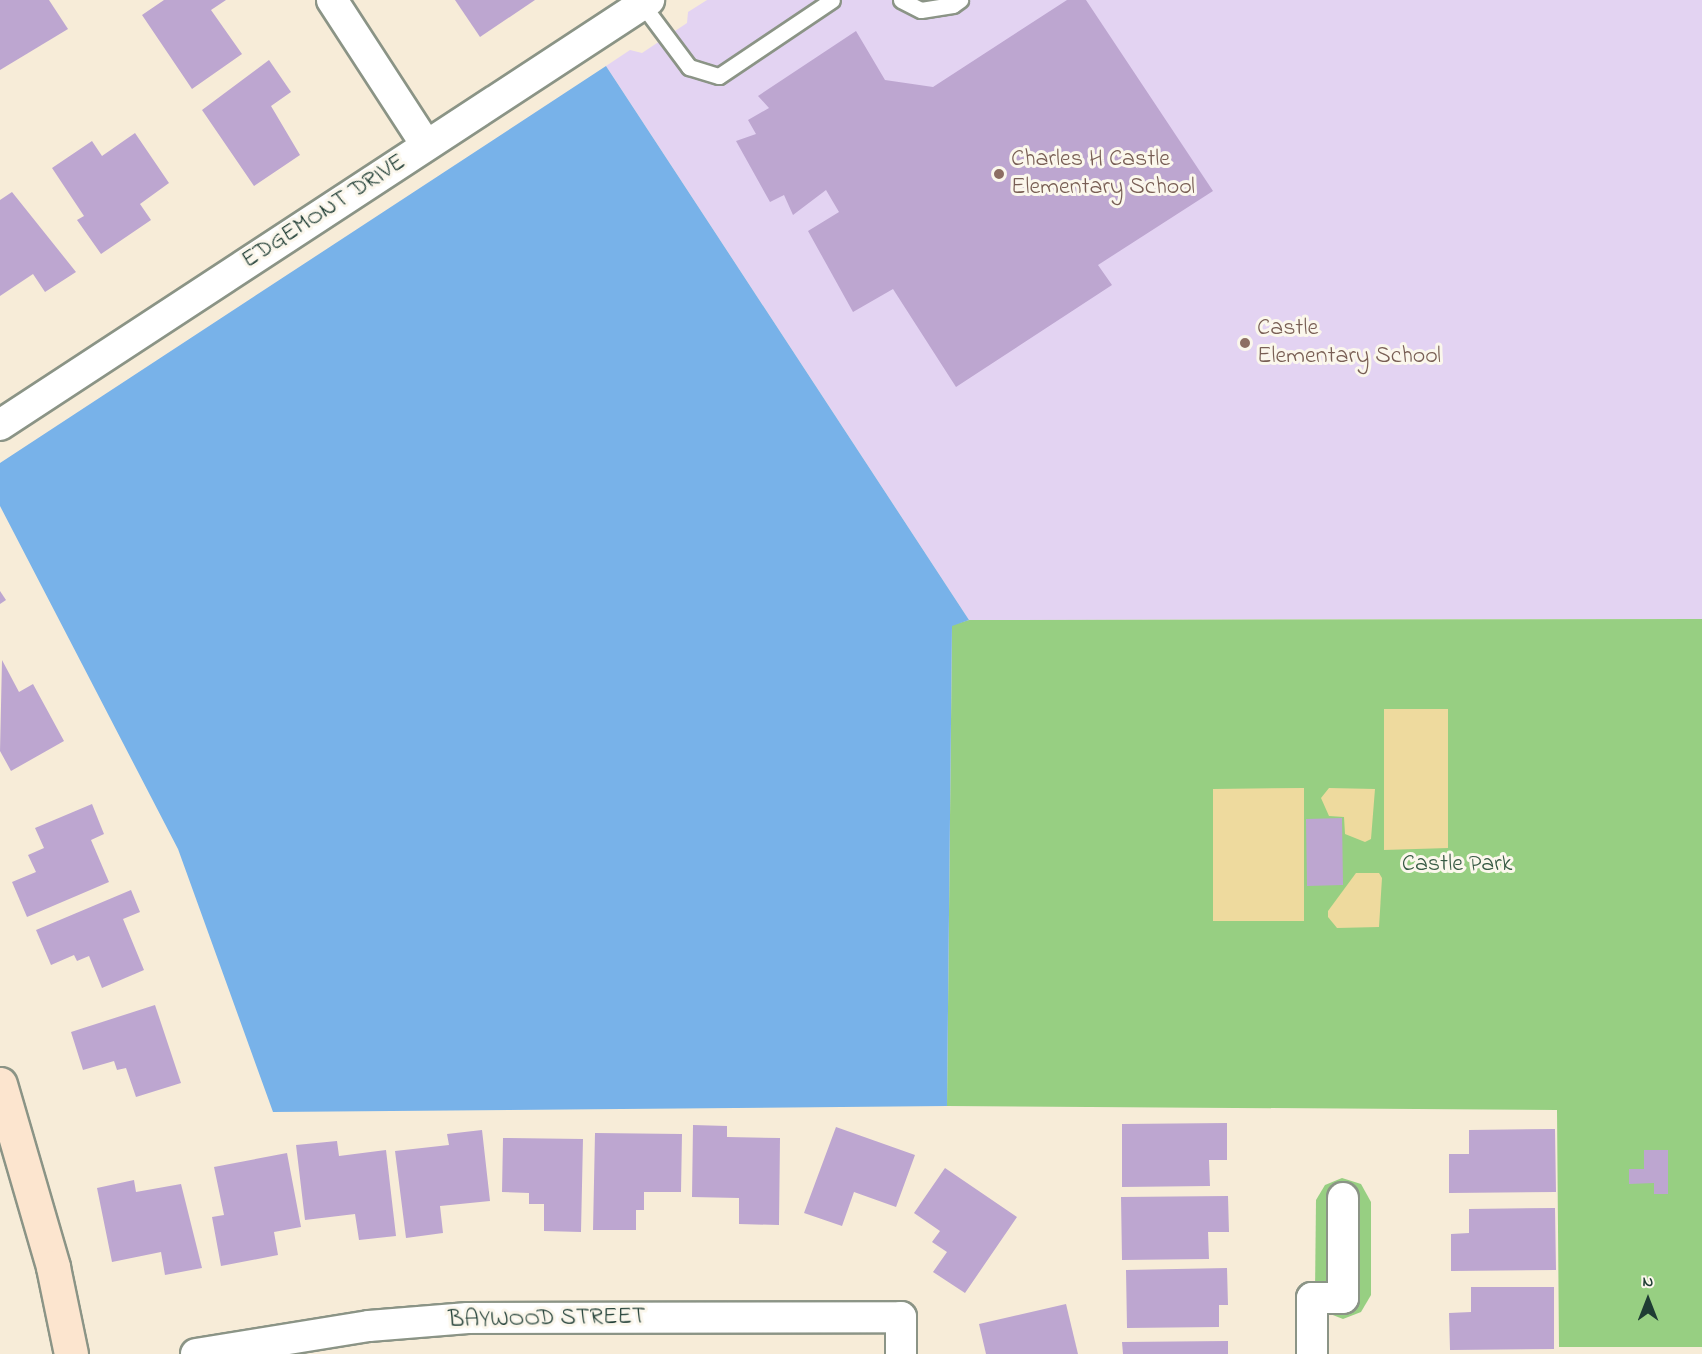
<!DOCTYPE html>
<style>
body{margin:0}
#map{position:relative;width:1702px;height:1354px;overflow:hidden;background:#f7ecd8;font-family:"Indie Flower",sans-serif}
div>[style]{position:absolute}
[style*='--x']{left:calc(var(--x)*1px);top:calc(var(--y)*1px);width:calc(var(--w)*1px);rotate:calc(var(--a)*1deg)}
.built>*{inset:0;background:#e3d3f2}
.green>*{inset:0;background:#97cf82}
.sand>*{inset:0;background:#eeda9e}
.water>*{inset:0;background:#78b2e9}
.building>*{inset:0;background:#bda6d0}
.roads{filter:drop-shadow(2px 0 #8b9486) drop-shadow(-2px 0 #8b9486) drop-shadow(0 2px #8b9486) drop-shadow(0 -2px #8b9486)}
.lane>*{height:15px;margin:-7.5px;padding:0 7.5px;transform-origin:7.5px;border-radius:7.5px;background:#fff}
.street>*{height:30px;margin:-15px;padding:0 15px;transform-origin:15px;border-radius:15px;background:#fff}
.secondary>*{height:33px;margin:-16.5px;padding:0 16.5px;transform-origin:16.5px;border-radius:16.5px;background:#fce5cf}
.dots>*{width:16px;height:16px;translate:-50% -50%;box-sizing:border-box;border:3px solid #fbf7ec;border-radius:50%}
span{translate:-50% -50%;white-space:nowrap;text-align:center;line-height:1.15;-webkit-text-stroke:6px #fbf7ec;paint-order:stroke}
.education-label{font-size:24px;color:#785e54}
.left{translate:0 -50%;text-align:left}
.street-label{font-size:24px;color:#1f3d34}
.park-label{font-size:24px;color:#375a44}
.north{position:absolute;left:1618px;top:1270px;width:60px;height:60px;-webkit-text-stroke:4px #fbf7ec;paint-order:stroke;rotate:0deg;font-size:16px;font-weight:700;line-height:24px;text-align:center;color:#1f3d34}
.north::after{content:'';display:block;margin:auto;width:21px;height:27px;background:#1f3d34;clip-path:polygon(50% 0,100% 100%,50% 72%,0 100%)}
</style>
<div id="map">
<div class="built">
<i style="clip-path:polygon(707px 0,1702px 0,1702px 619px,969px 620px,606px 66px,630px 50px,642px 53px,687px 23px,688px 12px)"></i>
</div>
<div class="green">
<i style="clip-path:polygon(1702px 619px,1702px 1347px,1559px 1347px,1557px 1110px,947px 1106px,952px 625px,969px 620px)"></i>
<i style="clip-path:polygon(1342px 1178px,1361px 1184px,1371px 1202px,1371px 1295px,1361px 1312px,1343px 1319px,1325px 1312px,1315px 1293px,1316px 1200px,1325px 1185px)"></i>
</div>
<div class="sand">
<i style="clip-path:polygon(1384px 709px,1448px 709px,1448px 848px,1384px 850px)"></i>
<i style="clip-path:polygon(1304px 788px,1304px 921px,1213px 921px,1213px 789px)"></i>
<i style="clip-path:polygon(1329px 788px,1375px 789px,1371px 839px,1365px 842px,1345px 834px,1344px 817px,1329px 816px,1321px 798px)"></i>
<i style="clip-path:polygon(1356px 873px,1379px 873px,1382px 878px,1379px 927px,1337px 928px,1328px 917px,1328px 911px)"></i>
</div>
<div class="water">
<i style="clip-path:polygon(606px 66px,969px 620px,952px 626px,947px 1106px,273px 1112px,178px 849px,0 506px,0 463px)"></i>
</div>
<div class="building">
<i style="clip-path:polygon(0 0,49px 0,68px 29px,0 70px)"></i>
<i style="clip-path:polygon(164px 0,226px 0,211px 10px,242px 54px,192px 89px,142px 15px)"></i>
<i style="clip-path:polygon(455px 0,535px 0,480px 37px)"></i>
<i style="clip-path:polygon(1067px 0,1086px 0,1213px 191px,1098px 265px,1112px 285px,956px 387px,893px 289px,853px 312px,808px 231px,839px 212px,826px 190px,793px 215px,784px 195px,770px 202px,736px 141px,756px 134px,748px 120px,769px 108px,758px 96px,856px 31px,885px 80px,933px 87px)"></i>
<i style="clip-path:polygon(269px 60px,291px 92px,271px 106px,300px 155px,254px 186px,202px 110px)"></i>
<i style="clip-path:polygon(135px 133px,169px 183px,140px 204px,151px 220px,101px 254px,77px 220px,84px 216px,52px 168px,92px 141px,102px 156px)"></i>
<i style="clip-path:polygon(12px 192px,76px 272px,45px 292px,33px 274px,0 296px,0 200px)"></i>
<i style="clip-path:polygon(0 591px,6px 600px,0 604px)"></i>
<i style="clip-path:polygon(2px 660px,19px 692px,33px 684px,64px 741px,11px 771px,0 751px)"></i>
<i style="clip-path:polygon(92px 804px,104px 834px,91px 840px,109px 882px,27px 917px,12px 882px,36px 872px,28px 855px,44px 848px,35px 828px)"></i>
<i style="clip-path:polygon(1342px 818px,1343px 885px,1307px 886px,1306px 819px)"></i>
<i style="clip-path:polygon(131px 890px,140px 912px,123px 919px,144px 970px,102px 988px,89px 956px,77px 961px,74px 955px,51px 965px,36px 930px)"></i>
<i style="clip-path:polygon(155px 1005px,181px 1083px,136px 1097px,126px 1068px,117px 1070px,114px 1061px,83px 1070px,71px 1032px)"></i>
<i style="clip-path:polygon(1227px 1123px,1227px 1160px,1209px 1160px,1210px 1186px,1122px 1187px,1122px 1124px)"></i>
<i style="clip-path:polygon(693px 1125px,727px 1126px,727px 1137px,780px 1138px,779px 1225px,739px 1224px,739px 1198px,692px 1197px)"></i>
<i style="clip-path:polygon(836px 1127px,915px 1155px,896px 1207px,854px 1192px,842px 1226px,804px 1213px)"></i>
<i style="clip-path:polygon(1555px 1129px,1556px 1192px,1449px 1193px,1449px 1154px,1469px 1154px,1469px 1130px)"></i>
<i style="clip-path:polygon(482px 1130px,490px 1201px,440px 1206px,443px 1233px,406px 1238px,395px 1151px,449px 1145px,447px 1134px)"></i>
<i style="clip-path:polygon(595px 1133px,682px 1134px,681px 1192px,644px 1192px,644px 1210px,636px 1210px,636px 1230px,593px 1230px)"></i>
<i style="clip-path:polygon(503px 1138px,583px 1139px,581px 1232px,544px 1231px,544px 1204px,529px 1204px,529px 1193px,502px 1192px)"></i>
<i style="clip-path:polygon(337px 1141px,339px 1156px,386px 1150px,396px 1236px,359px 1240px,355px 1214px,305px 1220px,296px 1145px)"></i>
<i style="clip-path:polygon(1644px 1150px,1668px 1150px,1668px 1194px,1654px 1194px,1654px 1183px,1629px 1184px,1629px 1169px,1644px 1169px)"></i>
<i style="clip-path:polygon(287px 1153px,301px 1227px,274px 1232px,278px 1255px,221px 1266px,212px 1217px,224px 1215px,214px 1167px)"></i>
<i style="clip-path:polygon(945px 1168px,1017px 1217px,965px 1293px,933px 1272px,947px 1252px,932px 1242px,940px 1231px,914px 1213px)"></i>
<i style="clip-path:polygon(134px 1180px,136px 1192px,181px 1184px,202px 1268px,165px 1275px,161px 1252px,112px 1262px,97px 1188px)"></i>
<i style="clip-path:polygon(1228px 1196px,1229px 1232px,1208px 1232px,1209px 1259px,1122px 1260px,1121px 1197px)"></i>
<i style="clip-path:polygon(1555px 1208px,1556px 1270px,1451px 1271px,1451px 1234px,1469px 1233px,1469px 1209px)"></i>
<i style="clip-path:polygon(1227px 1268px,1228px 1305px,1219px 1305px,1219px 1327px,1127px 1328px,1126px 1270px)"></i>
<i style="clip-path:polygon(1471px 1287px,1554px 1287px,1554px 1349px,1450px 1350px,1449px 1313px,1471px 1312px)"></i>
<i style="clip-path:polygon(1066px 1304px,1078px 1354px,986px 1354px,979px 1324px)"></i>
<i style="clip-path:polygon(1228px 1341px,1228px 1354px,1123px 1354px,1122px 1342px)"></i>
</div>
<div class="roads">
<div class="lane">
<i style="--x:901;--y:0;--w:22;--a:27"></i>
<i style="--x:921;--y:10;--w:32;--a:-9"></i>
<i style="--x:953;--y:5;--w:9;--a:-36"></i>
<i style="--x:642;--y:4;--w:79;--a:53.3"></i>
<i style="--x:689;--y:67;--w:31;--a:17"></i>
<i style="--x:719;--y:76;--w:136;--a:-33.9"></i>
</div>
<div class="street">
<i style="--x:332;--y:0;--w:173;--a:57"></i>
<i style="--x:0;--y:425;--w:776;--a:-33.22"></i>
<i style="--x:196;--y:1354;--w:175;--a:-9.2"></i>
<i style="--x:369;--y:1326;--w:99;--a:-4.6"></i>
<i style="--x:468;--y:1318;--w:433;--a:-0.1"></i>
<i style="--x:901;--y:1317;--w:37;--a:90"></i>
<i style="--x:1312;--y:1354;--w:56;--a:-90"></i>
<i style="--x:1312;--y:1298;--w:31;--a:0"></i>
<i style="--x:1343;--y:1298;--w:100;--a:-90"></i>
</div>
<div class="secondary">
<i style="--x:0;--y:1084;--w:191;--a:73.8"></i>
<i style="--x:53;--y:1267;--w:89;--a:78.3"></i>
</div>
</div>
<div class="dots">
<i style="left:999px;top:174px;background:#8d6e63"></i>
<i style="left:1245px;top:343px;background:#8d6e63"></i>
</div>
<div class="education-label">
<span class="left" style="left:1011px;top:174px">Charles H Castle<br>Elementary School</span>
<span class="left" style="left:1257px;top:343px">Castle<br>Elementary School</span>
</div>
<div class="street-label">
<span style="left:324px;top:212px;rotate:-33deg">EDGEMONT DRIVE</span>
<span style="left:547px;top:1319px;rotate:-1deg">BAYWOOD STREET</span>
</div>
<div class="park-label">
<span style="left:1457px;top:865px">Castle Park</span>
</div>
<div class="north">N</div>
</div>
